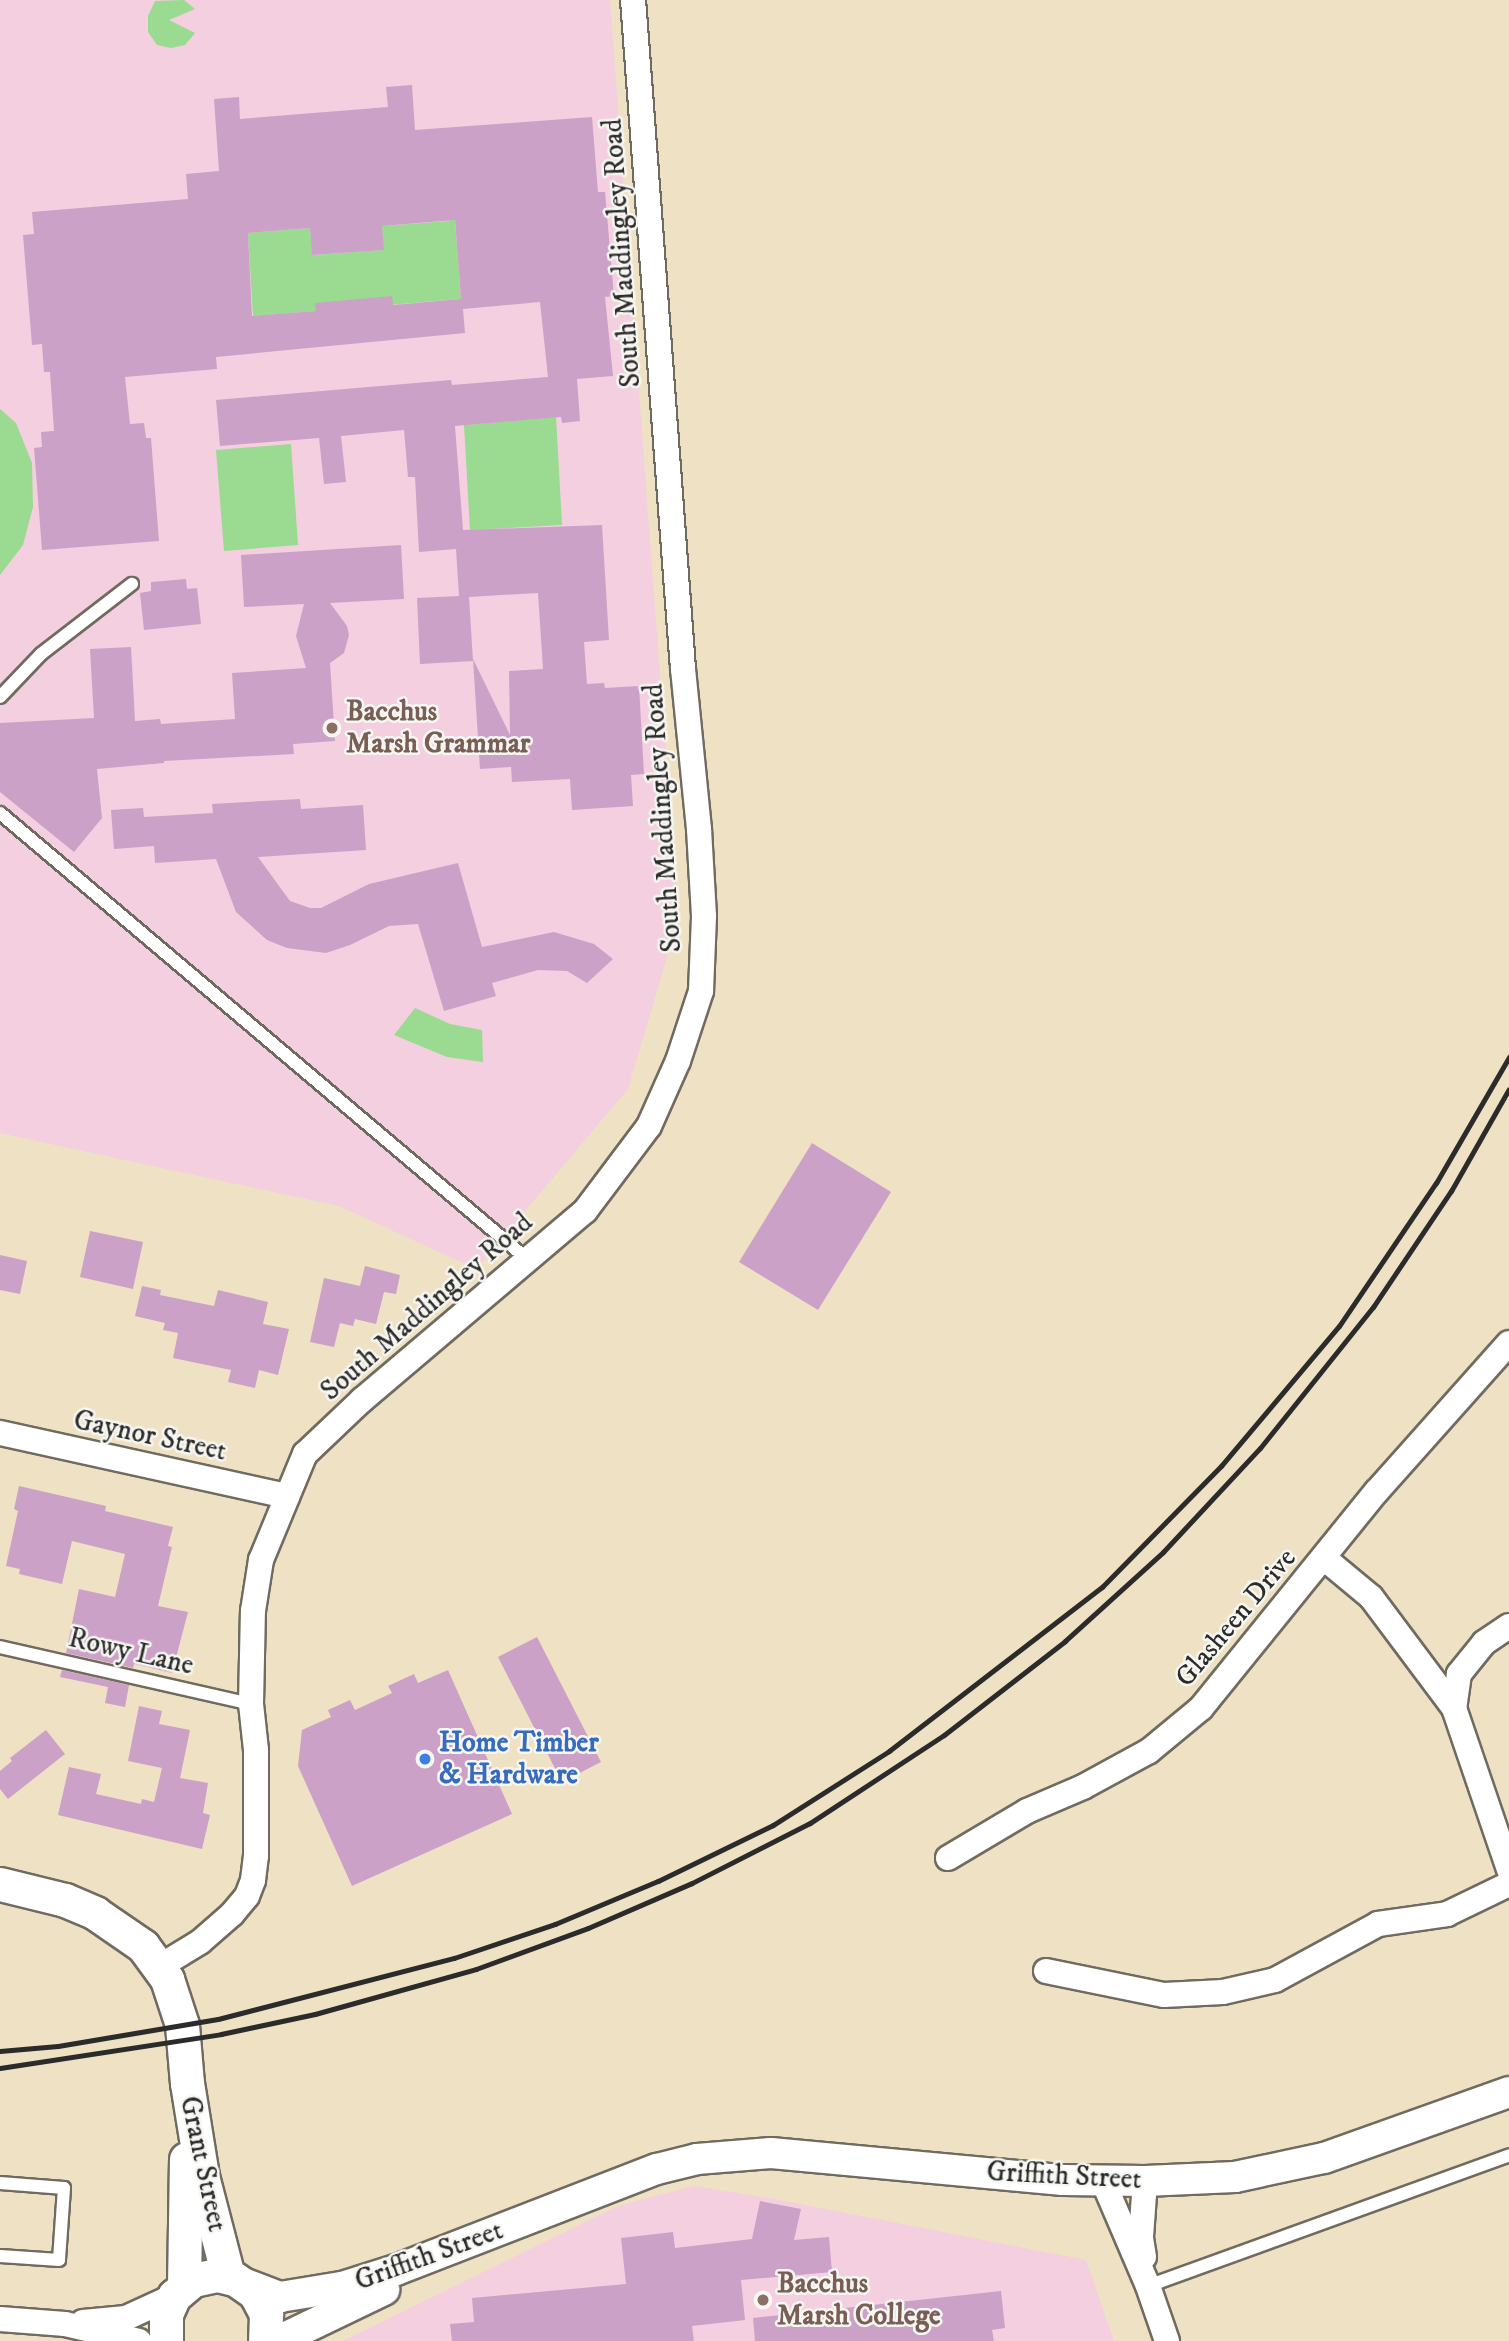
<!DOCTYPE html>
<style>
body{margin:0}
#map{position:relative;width:1509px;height:2341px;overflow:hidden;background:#efe1c3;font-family:"IM FELL DW Pica",serif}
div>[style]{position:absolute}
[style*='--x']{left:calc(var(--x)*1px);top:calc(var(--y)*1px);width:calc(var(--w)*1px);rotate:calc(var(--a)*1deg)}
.built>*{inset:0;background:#f3cfdf}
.green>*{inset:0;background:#9ada91}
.building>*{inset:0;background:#cca1c7}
.roads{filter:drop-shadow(2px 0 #706b60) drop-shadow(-2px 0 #706b60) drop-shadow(0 2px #706b60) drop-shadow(0 -2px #706b60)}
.service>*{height:12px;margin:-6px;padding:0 6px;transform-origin:6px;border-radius:6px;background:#fff}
.minor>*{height:24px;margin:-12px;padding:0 12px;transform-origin:12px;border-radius:12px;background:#fff}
.tertiary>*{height:30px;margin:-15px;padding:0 15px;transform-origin:15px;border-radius:15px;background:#fff}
.secondary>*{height:33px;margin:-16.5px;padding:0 16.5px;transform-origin:16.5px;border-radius:16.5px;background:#fff}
.rail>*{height:5px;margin:-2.5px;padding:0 2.5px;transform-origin:2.5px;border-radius:2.5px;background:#2b2b2b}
.dots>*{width:19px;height:19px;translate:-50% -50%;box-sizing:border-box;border:4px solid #f6f6f2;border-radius:50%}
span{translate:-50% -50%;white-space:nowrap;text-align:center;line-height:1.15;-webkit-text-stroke:5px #f6f6f2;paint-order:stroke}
.street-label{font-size:28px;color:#2b2b2b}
.education-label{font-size:28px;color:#785e54;font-weight:700}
.left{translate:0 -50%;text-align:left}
.shop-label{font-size:28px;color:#366cbe;font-weight:700}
</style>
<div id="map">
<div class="built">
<i style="clip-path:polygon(0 0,610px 0,678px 920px,628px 1089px,476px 1269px,339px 1206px,0 1133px)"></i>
<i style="clip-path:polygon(694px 2186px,785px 2201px,1086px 2260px,1114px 2341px,343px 2341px,620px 2205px)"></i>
</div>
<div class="green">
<i style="clip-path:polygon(184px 0,195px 9px,169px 20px,195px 33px,185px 45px,171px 48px,157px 45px,148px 32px,148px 16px,155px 1px)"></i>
<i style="clip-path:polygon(454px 209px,461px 299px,253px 316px,248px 233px,310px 228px,313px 255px,383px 250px,382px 226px,449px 221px)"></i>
<i style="clip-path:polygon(0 409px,16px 423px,32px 463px,33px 507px,23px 545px,0 575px)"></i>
<i style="clip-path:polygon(556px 417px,562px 525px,470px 530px,464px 425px)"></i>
<i style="clip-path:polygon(291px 444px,298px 545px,224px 551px,216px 450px)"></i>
<i style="clip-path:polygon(415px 1008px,450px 1024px,482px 1030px,483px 1062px,447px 1057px,394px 1035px)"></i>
</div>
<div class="building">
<i style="clip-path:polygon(evenodd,412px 85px,415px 130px,592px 117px,598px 192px,605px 192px,614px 296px,605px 297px,613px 376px,577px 379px,580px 421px,562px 423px,561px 417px,455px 426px,463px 530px,602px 525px,609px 640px,584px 642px,587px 684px,604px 683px,605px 688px,639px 686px,644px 774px,631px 775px,633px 806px,572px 810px,570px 779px,512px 782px,511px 767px,480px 769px,473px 659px,510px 735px,509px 671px,543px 669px,538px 593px,469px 597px,473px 661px,420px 664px,417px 598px,459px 596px,456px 549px,419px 552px,415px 477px,408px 477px,404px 430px,341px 436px,346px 482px,324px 484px,319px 438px,220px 446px,216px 400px,451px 380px,452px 385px,548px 377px,540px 302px,463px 309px,465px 333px,216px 357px,217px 369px,125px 377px,130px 424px,144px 423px,146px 438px,151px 438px,159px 541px,42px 550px,34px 448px,42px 447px,41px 432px,54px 431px,50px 372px,44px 372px,42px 344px,32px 345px,23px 235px,34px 234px,32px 212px,188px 199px,186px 174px,219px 171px,214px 99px,239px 97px,240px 119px,388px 107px,386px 87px,412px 85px,455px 220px,461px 299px,393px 305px,392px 296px,315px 303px,316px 311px,252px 316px,248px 233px,310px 228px,312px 255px,384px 250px,382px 226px,455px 220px)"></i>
<i style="clip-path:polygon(401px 545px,404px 599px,330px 603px,347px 626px,349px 635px,344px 653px,330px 663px,335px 741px,293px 744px,294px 754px,164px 761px,164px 763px,97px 769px,102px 818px,74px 852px,0 792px,0 723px,94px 718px,90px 649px,131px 647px,135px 721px,160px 719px,161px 724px,235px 719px,232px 673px,306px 668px,296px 636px,304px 604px,244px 607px,241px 555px)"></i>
<i style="clip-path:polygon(186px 579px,187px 589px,197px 588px,201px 624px,144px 630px,140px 593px,151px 591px,151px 582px)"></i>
<i style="clip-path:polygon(300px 799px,301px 809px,363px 805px,366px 850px,258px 857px,290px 901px,310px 908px,321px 908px,369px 884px,458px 863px,482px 947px,554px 932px,594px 944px,613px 959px,587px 983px,567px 971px,538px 970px,492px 983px,496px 996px,444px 1011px,418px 924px,389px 926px,350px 945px,326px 953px,287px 948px,267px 940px,236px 912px,216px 859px,155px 863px,154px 846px,114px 849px,111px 810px,143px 808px,144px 817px,213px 813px,212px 804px)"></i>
<i style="clip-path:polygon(812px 1143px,891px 1192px,818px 1310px,739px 1262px)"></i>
<i style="clip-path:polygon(90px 1231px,143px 1242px,133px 1289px,80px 1277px)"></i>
<i style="clip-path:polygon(0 1255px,27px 1261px,20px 1294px,0 1290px)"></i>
<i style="clip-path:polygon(365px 1266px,400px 1275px,396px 1294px,384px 1292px,376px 1324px,355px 1319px,353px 1326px,340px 1323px,334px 1347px,310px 1342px,324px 1278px,360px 1286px)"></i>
<i style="clip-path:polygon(142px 1286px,161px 1290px,160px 1295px,214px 1306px,218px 1290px,268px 1302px,263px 1324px,289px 1329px,278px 1375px,259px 1370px,255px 1388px,228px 1382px,231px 1370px,173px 1358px,178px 1333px,163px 1330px,165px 1323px,135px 1316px)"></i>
<i style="clip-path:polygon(19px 1486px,106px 1506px,105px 1511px,173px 1527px,168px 1546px,172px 1547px,158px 1606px,188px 1612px,172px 1673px,134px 1664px,133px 1668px,66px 1653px,79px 1589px,115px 1597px,125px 1554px,72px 1541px,62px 1584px,19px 1574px,20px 1569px,6px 1566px,18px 1511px,14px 1509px)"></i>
<i style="clip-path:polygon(537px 1637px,601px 1762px,562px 1782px,498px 1657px)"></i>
<i style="clip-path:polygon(62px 1670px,129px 1685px,125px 1707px,105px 1703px,108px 1687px,60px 1677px)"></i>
<i style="clip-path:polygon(448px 1670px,512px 1814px,352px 1886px,298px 1766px,302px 1730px,331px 1717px,328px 1710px,350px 1700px,355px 1710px,392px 1693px,388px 1686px,414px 1674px,418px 1683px)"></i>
<i style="clip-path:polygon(139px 1706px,162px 1711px,159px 1724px,190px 1730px,180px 1778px,208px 1783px,203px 1813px,210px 1815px,202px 1849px,58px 1815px,69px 1767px,101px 1774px,96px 1794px,141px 1804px,142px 1799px,154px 1802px,162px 1768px,128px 1761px)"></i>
<i style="clip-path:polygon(46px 1730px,65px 1754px,8px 1799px,0 1789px,0 1771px,12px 1761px,10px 1758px)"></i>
<i style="clip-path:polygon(760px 2201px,801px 2209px,794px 2240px,829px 2237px,832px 2272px,741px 2280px,745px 2320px,692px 2326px,694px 2341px,452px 2341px,450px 2324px,474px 2322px,472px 2298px,626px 2284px,621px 2238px,673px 2232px,675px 2248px,752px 2239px)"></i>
<i style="clip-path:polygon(1001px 2291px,1005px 2328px,992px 2330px,994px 2341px,755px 2341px,753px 2318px)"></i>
</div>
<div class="roads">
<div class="service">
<i style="--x:0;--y:697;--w:59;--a:-46.4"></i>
<i style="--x:41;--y:654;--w:115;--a:-37.6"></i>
<i style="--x:0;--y:813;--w:690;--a:40.24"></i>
<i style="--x:0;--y:1647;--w:257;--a:12.8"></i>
<i style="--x:0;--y:2183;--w:64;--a:4.5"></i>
<i style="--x:64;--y:2188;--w:72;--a:94"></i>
<i style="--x:59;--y:2260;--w:59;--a:-176.1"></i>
<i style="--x:1148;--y:2286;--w:384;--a:-19.9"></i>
</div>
<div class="minor">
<i style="--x:0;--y:1433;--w:294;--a:12.4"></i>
<i style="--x:1324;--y:1558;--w:61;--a:39.7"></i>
<i style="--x:1371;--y:1597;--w:139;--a:53.2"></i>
<i style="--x:1509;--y:1626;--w:30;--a:146"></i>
<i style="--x:1484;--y:1643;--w:40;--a:129"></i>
<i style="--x:1459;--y:1674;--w:34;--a:98"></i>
<i style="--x:1454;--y:1708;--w:171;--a:71.2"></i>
<i style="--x:948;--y:1858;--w:92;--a:-30.7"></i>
<i style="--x:1027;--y:1811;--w:61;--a:-23.2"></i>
<i style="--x:1083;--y:1787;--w:75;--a:-28.6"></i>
<i style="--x:1149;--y:1751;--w:67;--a:-39.6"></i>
<i style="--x:1201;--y:1708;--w:279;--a:-51"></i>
<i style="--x:1377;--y:1491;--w:198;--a:-48.3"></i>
<i style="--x:159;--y:1967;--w:48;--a:-31.4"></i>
<i style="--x:200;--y:1942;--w:43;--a:-41.2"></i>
<i style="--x:232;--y:1914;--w:23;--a:-50"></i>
<i style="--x:247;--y:1896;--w:17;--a:-69"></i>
<i style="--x:253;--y:1880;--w:24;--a:-83"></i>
<i style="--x:256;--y:1856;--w:106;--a:-90"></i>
<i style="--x:256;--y:1750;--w:46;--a:-96.2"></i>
<i style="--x:251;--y:1704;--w:93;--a:-88.8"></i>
<i style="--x:253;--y:1611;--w:52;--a:-81.1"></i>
<i style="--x:261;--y:1560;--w:115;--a:-67.5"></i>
<i style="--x:305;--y:1454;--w:79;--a:-43.5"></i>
<i style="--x:362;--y:1400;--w:292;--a:-40.3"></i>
<i style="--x:585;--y:1211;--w:106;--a:-53"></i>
<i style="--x:649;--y:1126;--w:71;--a:-66"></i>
<i style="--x:678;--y:1061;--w:74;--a:-71.8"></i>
<i style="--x:701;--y:991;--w:75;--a:-87.7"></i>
<i style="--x:704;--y:916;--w:87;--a:-93.3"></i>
<i style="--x:699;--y:829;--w:161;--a:-95.7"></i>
<i style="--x:683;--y:669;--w:671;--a:-94.27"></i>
<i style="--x:1046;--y:1971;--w:120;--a:11.5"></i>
<i style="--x:1164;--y:1995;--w:59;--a:-2.9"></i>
<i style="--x:1223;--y:1992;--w:53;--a:-13"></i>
<i style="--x:1275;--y:1980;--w:117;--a:-28.5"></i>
<i style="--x:1378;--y:1924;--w:70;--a:-8.2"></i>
<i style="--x:1447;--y:1914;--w:69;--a:-25.8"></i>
<i style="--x:1103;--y:2181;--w:114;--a:66.8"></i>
<i style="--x:1148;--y:2286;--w:58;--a:70.9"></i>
<i style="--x:1144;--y:2257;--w:20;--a:-99"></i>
<i style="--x:1141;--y:2237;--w:56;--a:-85.9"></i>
<i style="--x:0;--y:2319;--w:65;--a:4.4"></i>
<i style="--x:65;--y:2324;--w:76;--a:12.9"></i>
<i style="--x:83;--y:2322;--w:43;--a:-5.3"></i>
<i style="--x:126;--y:2318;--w:53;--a:-24.6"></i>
</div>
<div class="tertiary">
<i style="--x:243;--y:2283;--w:40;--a:21"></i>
<i style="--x:280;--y:2297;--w:63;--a:-9.2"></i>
<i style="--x:342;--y:2287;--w:57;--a:-17.5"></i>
<i style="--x:396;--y:2270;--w:280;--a:-21.2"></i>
<i style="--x:657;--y:2169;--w:41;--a:-14"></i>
<i style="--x:697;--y:2159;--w:74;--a:-4.6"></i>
<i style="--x:771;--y:2153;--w:293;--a:5.3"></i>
<i style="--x:1063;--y:2180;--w:82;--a:0.7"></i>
<i style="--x:1145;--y:2181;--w:90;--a:-2.5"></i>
<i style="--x:1235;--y:2177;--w:91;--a:-12.1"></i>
<i style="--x:1324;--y:2158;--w:196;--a:-19.6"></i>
<i style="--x:278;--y:2341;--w:118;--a:-25.7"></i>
</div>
<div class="secondary">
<i style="--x:0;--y:1884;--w:67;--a:13.8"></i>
<i style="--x:65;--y:1900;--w:33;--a:23"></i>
<i style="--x:95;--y:1913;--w:58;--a:34.5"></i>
<i style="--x:143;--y:1946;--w:41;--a:54"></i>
<i style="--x:167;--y:1979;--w:48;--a:71.9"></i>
<i style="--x:182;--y:2025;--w:58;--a:85.1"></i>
<i style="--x:187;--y:2083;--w:94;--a:80.8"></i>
<i style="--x:202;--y:2176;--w:103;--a:75.4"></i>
<i style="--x:184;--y:2286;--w:127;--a:-89.1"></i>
<i style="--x:166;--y:2341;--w:27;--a:-90"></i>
<i style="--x:166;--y:2314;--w:20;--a:-66"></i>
<i style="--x:174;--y:2296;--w:25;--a:-40"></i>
<i style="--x:193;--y:2280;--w:25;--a:-12"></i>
<i style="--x:217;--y:2275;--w:18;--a:13"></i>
<i style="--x:235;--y:2279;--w:24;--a:35"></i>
<i style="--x:255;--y:2293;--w:24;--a:62"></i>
<i style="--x:266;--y:2314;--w:27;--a:92"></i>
</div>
</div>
<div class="rail">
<i style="--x:0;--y:2051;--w:58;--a:-4.9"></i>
<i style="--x:58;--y:2046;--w:162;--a:-9.6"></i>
<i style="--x:218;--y:2019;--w:244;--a:-14.5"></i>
<i style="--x:454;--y:1958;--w:107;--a:-18.6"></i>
<i style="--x:555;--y:1924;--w:112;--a:-22.7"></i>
<i style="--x:658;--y:1881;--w:128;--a:-26"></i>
<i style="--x:773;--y:1825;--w:138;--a:-32.5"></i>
<i style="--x:889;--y:1751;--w:269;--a:-37.6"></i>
<i style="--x:1102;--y:1587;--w:170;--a:-45.5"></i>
<i style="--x:1221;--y:1466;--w:183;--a:-49.9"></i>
<i style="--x:1339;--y:1326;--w:173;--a:-55.9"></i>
<i style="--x:1436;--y:1183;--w:146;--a:-59.9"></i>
<i style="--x:0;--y:2068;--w:224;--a:-8.7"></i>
<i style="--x:221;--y:2034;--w:96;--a:-12"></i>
<i style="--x:315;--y:2014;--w:167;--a:-15.6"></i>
<i style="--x:476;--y:1969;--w:119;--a:-20.1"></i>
<i style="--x:588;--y:1928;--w:113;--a:-23.4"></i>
<i style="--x:692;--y:1883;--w:132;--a:-27"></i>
<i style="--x:810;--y:1823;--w:160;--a:-33.3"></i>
<i style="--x:944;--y:1735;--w:153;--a:-37.8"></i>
<i style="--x:1065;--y:1641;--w:132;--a:-42.2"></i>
<i style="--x:1163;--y:1552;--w:142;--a:-47"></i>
<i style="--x:1260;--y:1448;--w:181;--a:-51.3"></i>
<i style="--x:1373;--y:1307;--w:140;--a:-56.1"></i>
<i style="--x:1451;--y:1191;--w:117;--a:-60.4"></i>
</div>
<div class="dots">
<i style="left:332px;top:728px;background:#8d6e63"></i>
<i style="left:425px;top:1759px;background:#3f7fe0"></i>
<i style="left:763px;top:2300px;background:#8d6e63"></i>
</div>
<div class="street-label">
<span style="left:622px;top:253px;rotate:-94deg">South Maddingley Road</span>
<span style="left:663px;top:818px;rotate:-94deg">South Maddingley Road</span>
<span style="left:427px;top:1307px;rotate:-41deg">South Maddingley Road</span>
<span style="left:150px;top:1436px;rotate:12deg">Gaynor Street</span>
<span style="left:1236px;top:1618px;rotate:-50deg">Glasheen Drive</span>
<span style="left:131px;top:1652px;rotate:13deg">Rowy Lane</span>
<span style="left:203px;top:2164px;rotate:78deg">Grant Street</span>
<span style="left:1064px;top:2176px;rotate:3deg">Griffith Street</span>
<span style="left:429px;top:2256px;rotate:-20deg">Griffith Street</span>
</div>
<div class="education-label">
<span class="left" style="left:346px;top:728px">Bacchus<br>Marsh Grammar</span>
<span class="left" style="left:777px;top:2300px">Bacchus<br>Marsh College</span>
</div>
<div class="shop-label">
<span class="left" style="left:439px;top:1759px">Home Timber<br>&amp; Hardware</span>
</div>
</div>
